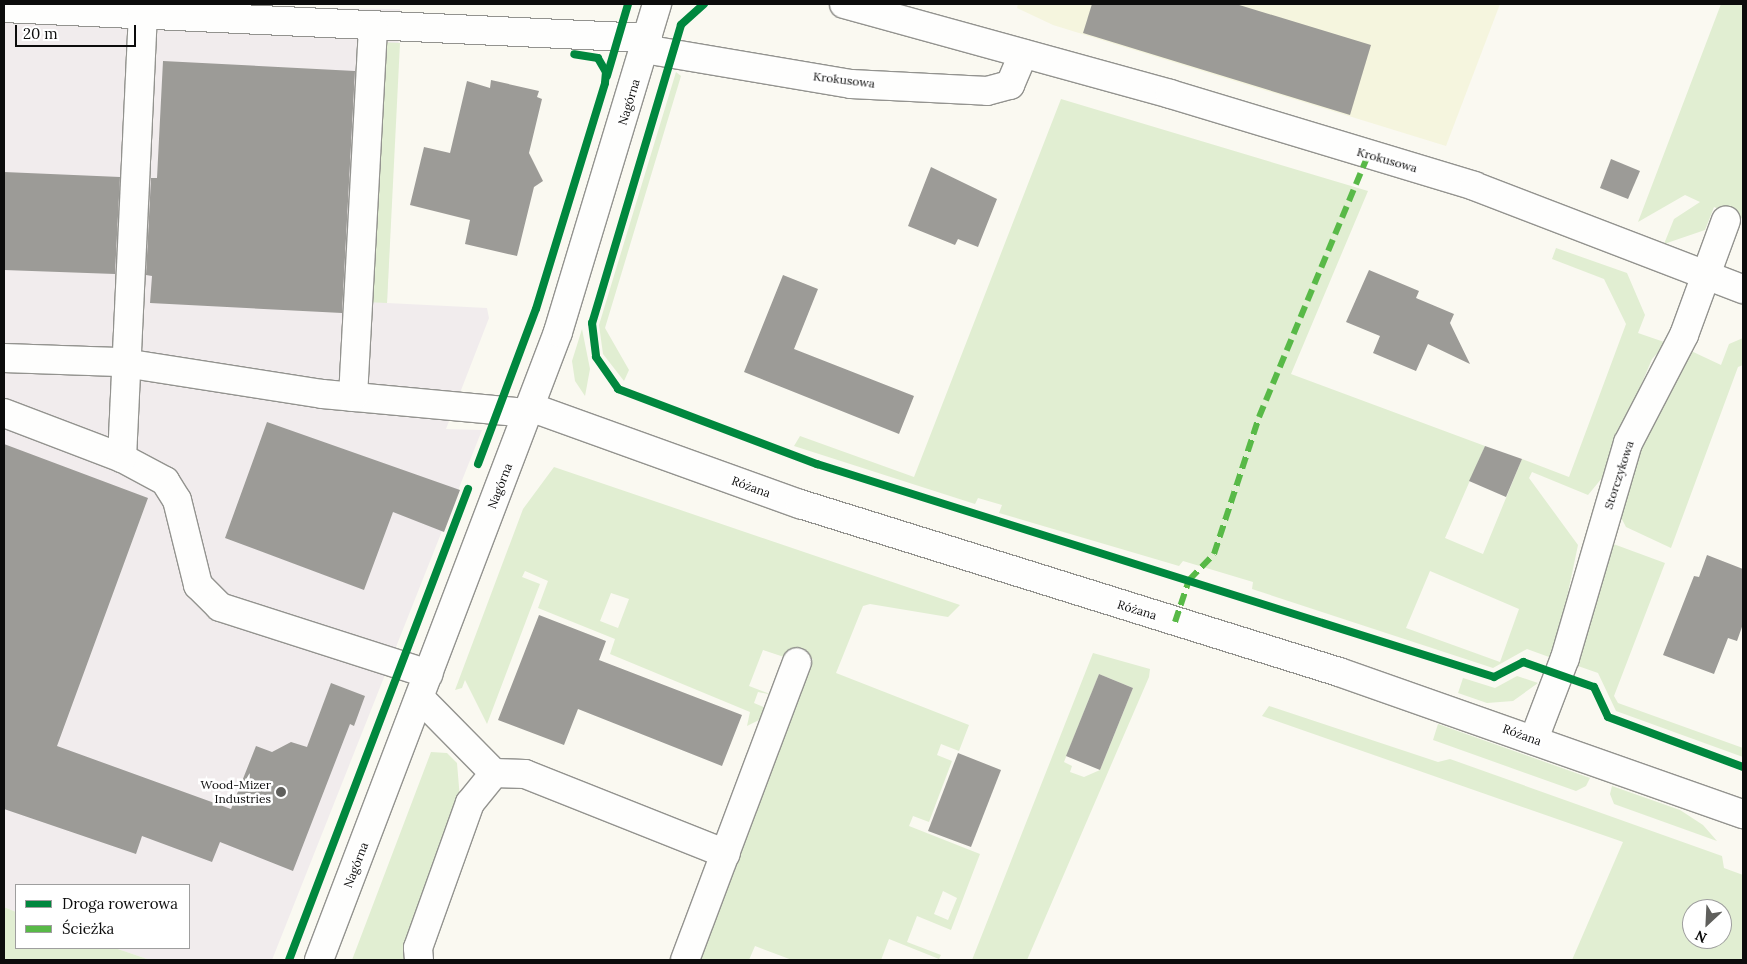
<!DOCTYPE html>
<meta charset="utf-8">
<style>
body{margin:0}
#map{position:relative;width:1747px;height:964px;overflow:hidden;background:#faf9f1;font-family:Lora,serif}
div>[style]{position:absolute}
[style*='--x']{left:calc(var(--x)*1px);top:calc(var(--y)*1px);width:calc(var(--w)*1px);rotate:calc(var(--a)*1deg)}
.industrial>*{inset:0;background:#f1eced}
.farmland>*{inset:0;background:#f5f5de}
.green>*{inset:0;background:#e1eed2}
.building>*{inset:0;background:#9c9b97}
.roads{filter:drop-shadow(1px 0 #93938f) drop-shadow(-1px 0 #93938f) drop-shadow(0 1px #93938f) drop-shadow(0 -1px #93938f)}
.minor>*{height:28px;margin:-14px;padding:0 14px;transform-origin:14px;border-radius:14px;background:#fefefd}
.quiet>*{height:6px;margin-top:-3px;transform-origin:0;background:repeating-linear-gradient(90deg,#58b947 0 12px,transparent 0 18px)}
.cycleway>*{height:8px;margin:-4px;padding:0 4px;transform-origin:4px;border-radius:4px;background:#00873e}
.dots>*{width:14px;height:14px;translate:-50% -50%;box-sizing:border-box;border:2px solid #fff;border-radius:50%}
span{translate:-50% -50%;white-space:nowrap;text-align:center;line-height:1.15;-webkit-text-stroke:5px #fff;paint-order:stroke}
.street-label{font-size:12px;color:#0c0c0c}
.poi-label{font-size:12px;color:#0c0c0c}
.right{translate:-100% -50%;text-align:right}
.frame{position:absolute;inset:0;border:5px solid #0c0c0c;pointer-events:none}
.legend{position:absolute;left:15px;top:884px;width:175px;height:65px;box-sizing:border-box;background:#fff;border:1px solid #9e9e9e;margin:0;padding:6px 9px;list-style:none;font-size:15px;color:#0c0c0c}
.legend li{display:flex;align-items:center;gap:10px;height:25px}
.legend b{width:25px;border:1px solid #9e9e9e}
.north{position:absolute;left:1682px;top:899px;width:50px;height:50px;box-sizing:border-box;background:#fff;border:1px solid #9e9e9e;border-radius:50%;rotate:205deg;font-size:14px;font-weight:700;line-height:20px;text-align:center;color:#0c0c0c}
.north::after{content:'';display:block;margin:auto;width:18px;height:22px;background:#5f5f5c;clip-path:polygon(50% 0,100% 100%,50% 72%,0 100%)}
.scale{position:absolute;left:15px;top:25px;width:121px;height:22px;box-sizing:border-box;border:2px solid #0c0c0c;border-top:0;padding-left:6px;font-size:15px;line-height:18px;white-space:nowrap;color:#0c0c0c;-webkit-text-stroke:4px #fff;paint-order:stroke}
</style>
<div id="map">
<div class="industrial">
<i style="clip-path:polygon(4px 4px,400px 9px,387px 303px,487px 308px,489px 318px,446px 429px,482px 430px,272px 960px,150px 960px,115px 948px,189px 948px,189px 885px,16px 885px,16px 912px,4px 907px)"></i>
</div>
<div class="farmland">
<i style="clip-path:polygon(1018px 4px,1500px 4px,1446px 146px,1053px 25px,1017px 8px)"></i>
</div>
<div class="green">
<i style="clip-path:polygon(1721px 4px,1743px 4px,1743px 219px,1714px 207px,1705px 230px,1664px 244px,1674px 219px,1700px 202px,1685px 195px,1638px 222px)"></i>
<i style="clip-path:polygon(379px 42px,400px 43px,387px 303px,365px 302px)"></i>
<i style="clip-path:polygon(676px 72px,681px 76px,605px 328px,629px 370px,624px 381px,603px 354px,599px 325px)"></i>
<i style="clip-path:polygon(evenodd,1061px 99px,1368px 191px,1291px 374px,1485px 446px,1445px 538px,1483px 554px,1522px 459px,1569px 477px,1626px 324px,1604px 279px,1552px 259px,1556px 248px,1627px 273px,1645px 315px,1638px 333px,1667px 343px,1652px 359px,1602px 478px,1588px 495px,1532px 472px,1529px 478px,1578px 545px,1555px 654px,1549px 657px,1527px 649px,1493px 668px,1252px 589px,1253px 582px,1183px 561px,1179px 566px,999px 513px,1002px 505px,978px 498px,975px 504px,794px 446px,800px 436px,914px 477px,1061px 99px,1430px 571px,1519px 609px,1500px 662px,1406px 628px,1430px 571px)"></i>
<i style="clip-path:polygon(582px 329px,590px 369px,585px 396px,575px 381px,572px 361px)"></i>
<i style="clip-path:polygon(1743px 338px,1743px 365px,1738px 367px,1671px 548px,1626px 527px,1617px 510px,1648px 424px,1689px 350px,1721px 365px,1729px 344px)"></i>
<i style="clip-path:polygon(evenodd,554px 467px,960px 605px,948px 617px,870px 604px,863px 606px,836px 673px,969px 725px,959px 751px,941px 744px,937px 755px,952px 761px,929px 822px,913px 816px,909px 826px,980px 854px,951px 930px,917px 916px,907px 942px,941px 955px,939px 959px,889px 939px,881px 960px,792px 960px,755px 946px,749px 960px,698px 960px,813px 659px,790px 650px,787px 658px,763px 650px,749px 686px,773px 695px,758px 692px,754px 703px,768px 709px,763px 718px,747px 726px,750px 712px,610px 654px,615px 639px,538px 608px,548px 581px,525px 571px,522px 577px,540px 584px,487px 724px,465px 680px,462px 688px,455px 690px,523px 509px,554px 467px,611px 593px,629px 599px,618px 628px,600px 621px,611px 593px,554px 467px,943px 891px,957px 898px,948px 920px,934px 914px,943px 891px)"></i>
<i style="clip-path:polygon(1608px 542px,1665px 563px,1614px 696px,1618px 703px,1743px 748px,1743px 757px,1616px 711px,1598px 673px,1578px 666px)"></i>
<i style="clip-path:polygon(evenodd,1093px 653px,1150px 669px,1149px 677px,1027px 960px,972px 960px,1093px 653px,1099px 674px,1133px 688px,1100px 770px,1084px 777px,1070px 772px,1072px 766px,1064px 762px,1099px 674px)"></i>
<i style="clip-path:polygon(1517px 676px,1538px 683px,1513px 701px,1487px 703px,1458px 693px,1463px 678px,1495px 688px)"></i>
<i style="clip-path:polygon(evenodd,1269px 706px,1438px 762px,1450px 759px,1722px 856px,1724px 868px,1743px 875px,1743px 960px,1572px 960px,1623px 842px,1262px 716px,1269px 706px,1692px 909px,1722px 909px,1722px 939px,1692px 939px,1692px 909px)"></i>
<i style="clip-path:polygon(1438px 724px,1466px 734px,1590px 778px,1586px 786px,1576px 791px,1433px 740px)"></i>
<i style="clip-path:polygon(431px 752px,447px 753px,457px 763px,460px 799px,417px 909px,408px 960px,352px 960px)"></i>
<i style="clip-path:polygon(1612px 786px,1680px 810px,1703px 825px,1717px 841px,1614px 804px,1610px 794px)"></i>
<i style="clip-path:polygon(4px 907px,16px 912px,16px 948px,115px 948px,150px 960px,4px 960px)"></i>
</div>
<div class="building">
<i style="clip-path:polygon(1092px 4px,1236px 4px,1371px 45px,1350px 115px,1083px 33px)"></i>
<i style="clip-path:polygon(163px 61px,355px 71px,342px 313px,150px 303px,152px 276px,146px 275px,151px 178px,157px 178px)"></i>
<i style="clip-path:polygon(491px 80px,539px 91px,537px 97px,542px 99px,529px 153px,543px 181px,534px 187px,517px 256px,465px 244px,470px 220px,410px 205px,424px 147px,450px 153px,467px 81px,490px 88px)"></i>
<i style="clip-path:polygon(1611px 159px,1640px 171px,1628px 199px,1600px 188px)"></i>
<i style="clip-path:polygon(931px 167px,997px 199px,978px 247px,958px 239px,955px 245px,908px 226px)"></i>
<i style="clip-path:polygon(4px 172px,120px 177px,115px 274px,4px 270px)"></i>
<i style="clip-path:polygon(1369px 270px,1419px 291px,1416px 298px,1454px 314px,1450px 323px,1470px 364px,1428px 344px,1416px 371px,1373px 353px,1380px 336px,1346px 322px)"></i>
<i style="clip-path:polygon(783px 275px,818px 289px,794px 349px,914px 396px,899px 434px,744px 372px)"></i>
<i style="clip-path:polygon(267px 422px,460px 490px,444px 532px,393px 512px,364px 590px,225px 538px)"></i>
<i style="clip-path:polygon(4px 444px,148px 498px,57px 746px,231px 809px,256px 746px,272px 752px,291px 742px,307px 747px,331px 683px,365px 696px,354px 726px,350px 724px,293px 871px,220px 842px,212px 862px,142px 836px,136px 854px,4px 809px)"></i>
<i style="clip-path:polygon(1485px 446px,1522px 459px,1506px 497px,1469px 481px)"></i>
<i style="clip-path:polygon(1707px 555px,1743px 569px,1743px 624px,1737px 641px,1728px 638px,1714px 674px,1663px 655px,1694px 576px,1699px 577px)"></i>
<i style="clip-path:polygon(539px 615px,606px 641px,599px 660px,742px 715px,722px 766px,578px 709px,564px 745px,498px 720px)"></i>
<i style="clip-path:polygon(1099px 674px,1133px 688px,1100px 770px,1066px 756px)"></i>
<i style="clip-path:polygon(958px 753px,1001px 770px,971px 847px,928px 831px)"></i>
</div>
<div class="roads">
<div class="minor">
<i style="--x:844;--y:4;--w:338;--a:15.4"></i>
<i style="--x:1170;--y:94;--w:318;--a:16.8"></i>
<i style="--x:1474;--y:186;--w:288;--a:21"></i>
<i style="--x:4;--y:8;--w:645;--a:2.67"></i>
<i style="--x:644;--y:49;--w:210;--a:9.6"></i>
<i style="--x:851;--y:84;--w:136;--a:2.9"></i>
<i style="--x:987;--y:91;--w:24;--a:-15"></i>
<i style="--x:1010;--y:85;--w:34;--a:-67"></i>
<i style="--x:4;--y:358;--w:114;--a:2"></i>
<i style="--x:118;--y:362;--w:207;--a:8.9"></i>
<i style="--x:323;--y:394;--w:206;--a:5.3"></i>
<i style="--x:353;--y:397;--w:372;--a:-86.9"></i>
<i style="--x:530;--y:407;--w:287;--a:19.8"></i>
<i style="--x:800;--y:504;--w:565;--a:17.31"></i>
<i style="--x:1339;--y:672;--w:428;--a:19.4"></i>
<i style="--x:4;--y:413;--w:126;--a:20.9"></i>
<i style="--x:122;--y:458;--w:49;--a:28.1"></i>
<i style="--x:165;--y:481;--w:22;--a:58"></i>
<i style="--x:177;--y:500;--w:88;--a:76.1"></i>
<i style="--x:198;--y:585;--w:31;--a:45"></i>
<i style="--x:220;--y:607;--w:219;--a:17.8"></i>
<i style="--x:122;--y:458;--w:443;--a:-87.3"></i>
<i style="--x:1534;--y:739;--w:87;--a:-69.1"></i>
<i style="--x:1565;--y:658;--w:224;--a:-73.7"></i>
<i style="--x:1628;--y:443;--w:122;--a:-62.6"></i>
<i style="--x:1684;--y:335;--w:122;--a:-69.9"></i>
<i style="--x:494;--y:773;--w:31;--a:2"></i>
<i style="--x:525;--y:774;--w:216;--a:21.7"></i>
<i style="--x:319;--y:960;--w:672;--a:-69.16"></i>
<i style="--x:558;--y:332;--w:343;--a:-73.2"></i>
<i style="--x:419;--y:960;--w:12;--a:-95"></i>
<i style="--x:418;--y:948;--w:154;--a:-70.3"></i>
<i style="--x:470;--y:803;--w:38;--a:-51"></i>
<i style="--x:494;--y:773;--w:105;--a:-134.6"></i>
<i style="--x:685;--y:960;--w:318;--a:-69.4"></i>
</div>
</div>
<div class="quiet">
<i style="--x:1175;--y:622;--w:44;--a:-71.6"></i>
<i style="--x:1189;--y:580;--w:36;--a:-46"></i>
<i style="--x:1214;--y:554;--w:144;--a:-71.8"></i>
<i style="--x:1259;--y:417;--w:284;--a:-67.4"></i>
</div>
<div class="cycleway">
<i style="--x:704;--y:4;--w:31;--a:138"></i>
<i style="--x:681;--y:25;--w:311;--a:106.6"></i>
<i style="--x:592;--y:323;--w:34;--a:83"></i>
<i style="--x:596;--y:357;--w:39;--a:55"></i>
<i style="--x:618;--y:389;--w:213;--a:20.7"></i>
<i style="--x:817;--y:464;--w:710;--a:17.46"></i>
<i style="--x:1494;--y:677;--w:33;--a:-27"></i>
<i style="--x:1523;--y:662;--w:75;--a:19.4"></i>
<i style="--x:1594;--y:687;--w:33;--a:65"></i>
<i style="--x:1608;--y:717;--w:144;--a:20.3"></i>
<i style="--x:607;--y:76;--w:75;--a:-73.7"></i>
<i style="--x:478;--y:464;--w:165;--a:-69.5"></i>
<i style="--x:536;--y:309;--w:236;--a:-73"></i>
<i style="--x:605;--y:83;--w:11;--a:-85"></i>
<i style="--x:606;--y:72;--w:16;--a:-120"></i>
<i style="--x:598;--y:58;--w:24;--a:-171"></i>
<i style="--x:289;--y:960;--w:504;--a:-69.19"></i>
</div>
<div class="dots">
<i style="left:281px;top:792px;background:#5f5f5c"></i>
</div>
<div class="street-label">
<span style="left:844px;top:80px;rotate:7deg">Krokusowa</span>
<span style="left:629px;top:102px;rotate:-73deg">Nagórna</span>
<span style="left:1387px;top:160px;rotate:16deg">Krokusowa</span>
<span style="left:1619px;top:475px;rotate:-72deg">Storczykowa</span>
<span style="left:500px;top:486px;rotate:-69deg">Nagórna</span>
<span style="left:751px;top:487px;rotate:20deg">Różana</span>
<span style="left:1137px;top:610px;rotate:17deg">Różana</span>
<span style="left:1522px;top:735px;rotate:20deg">Różana</span>
<span style="left:356px;top:865px;rotate:-69deg">Nagórna</span>
</div>
<div class="poi-label">
<span class="right" style="left:271px;top:792px">Wood-Mizer<br>Industries</span>
</div>
<div class="frame"></div>
<ul class="legend">
<li><b style="height:6px;background:#00873e"></b>Droga rowerowa</li>
<li><b style="height:6px;background:#58b947"></b>Ścieżka</li>
</ul>
<div class="north">N</div>
<div class="scale">20 m</div>
</div>
